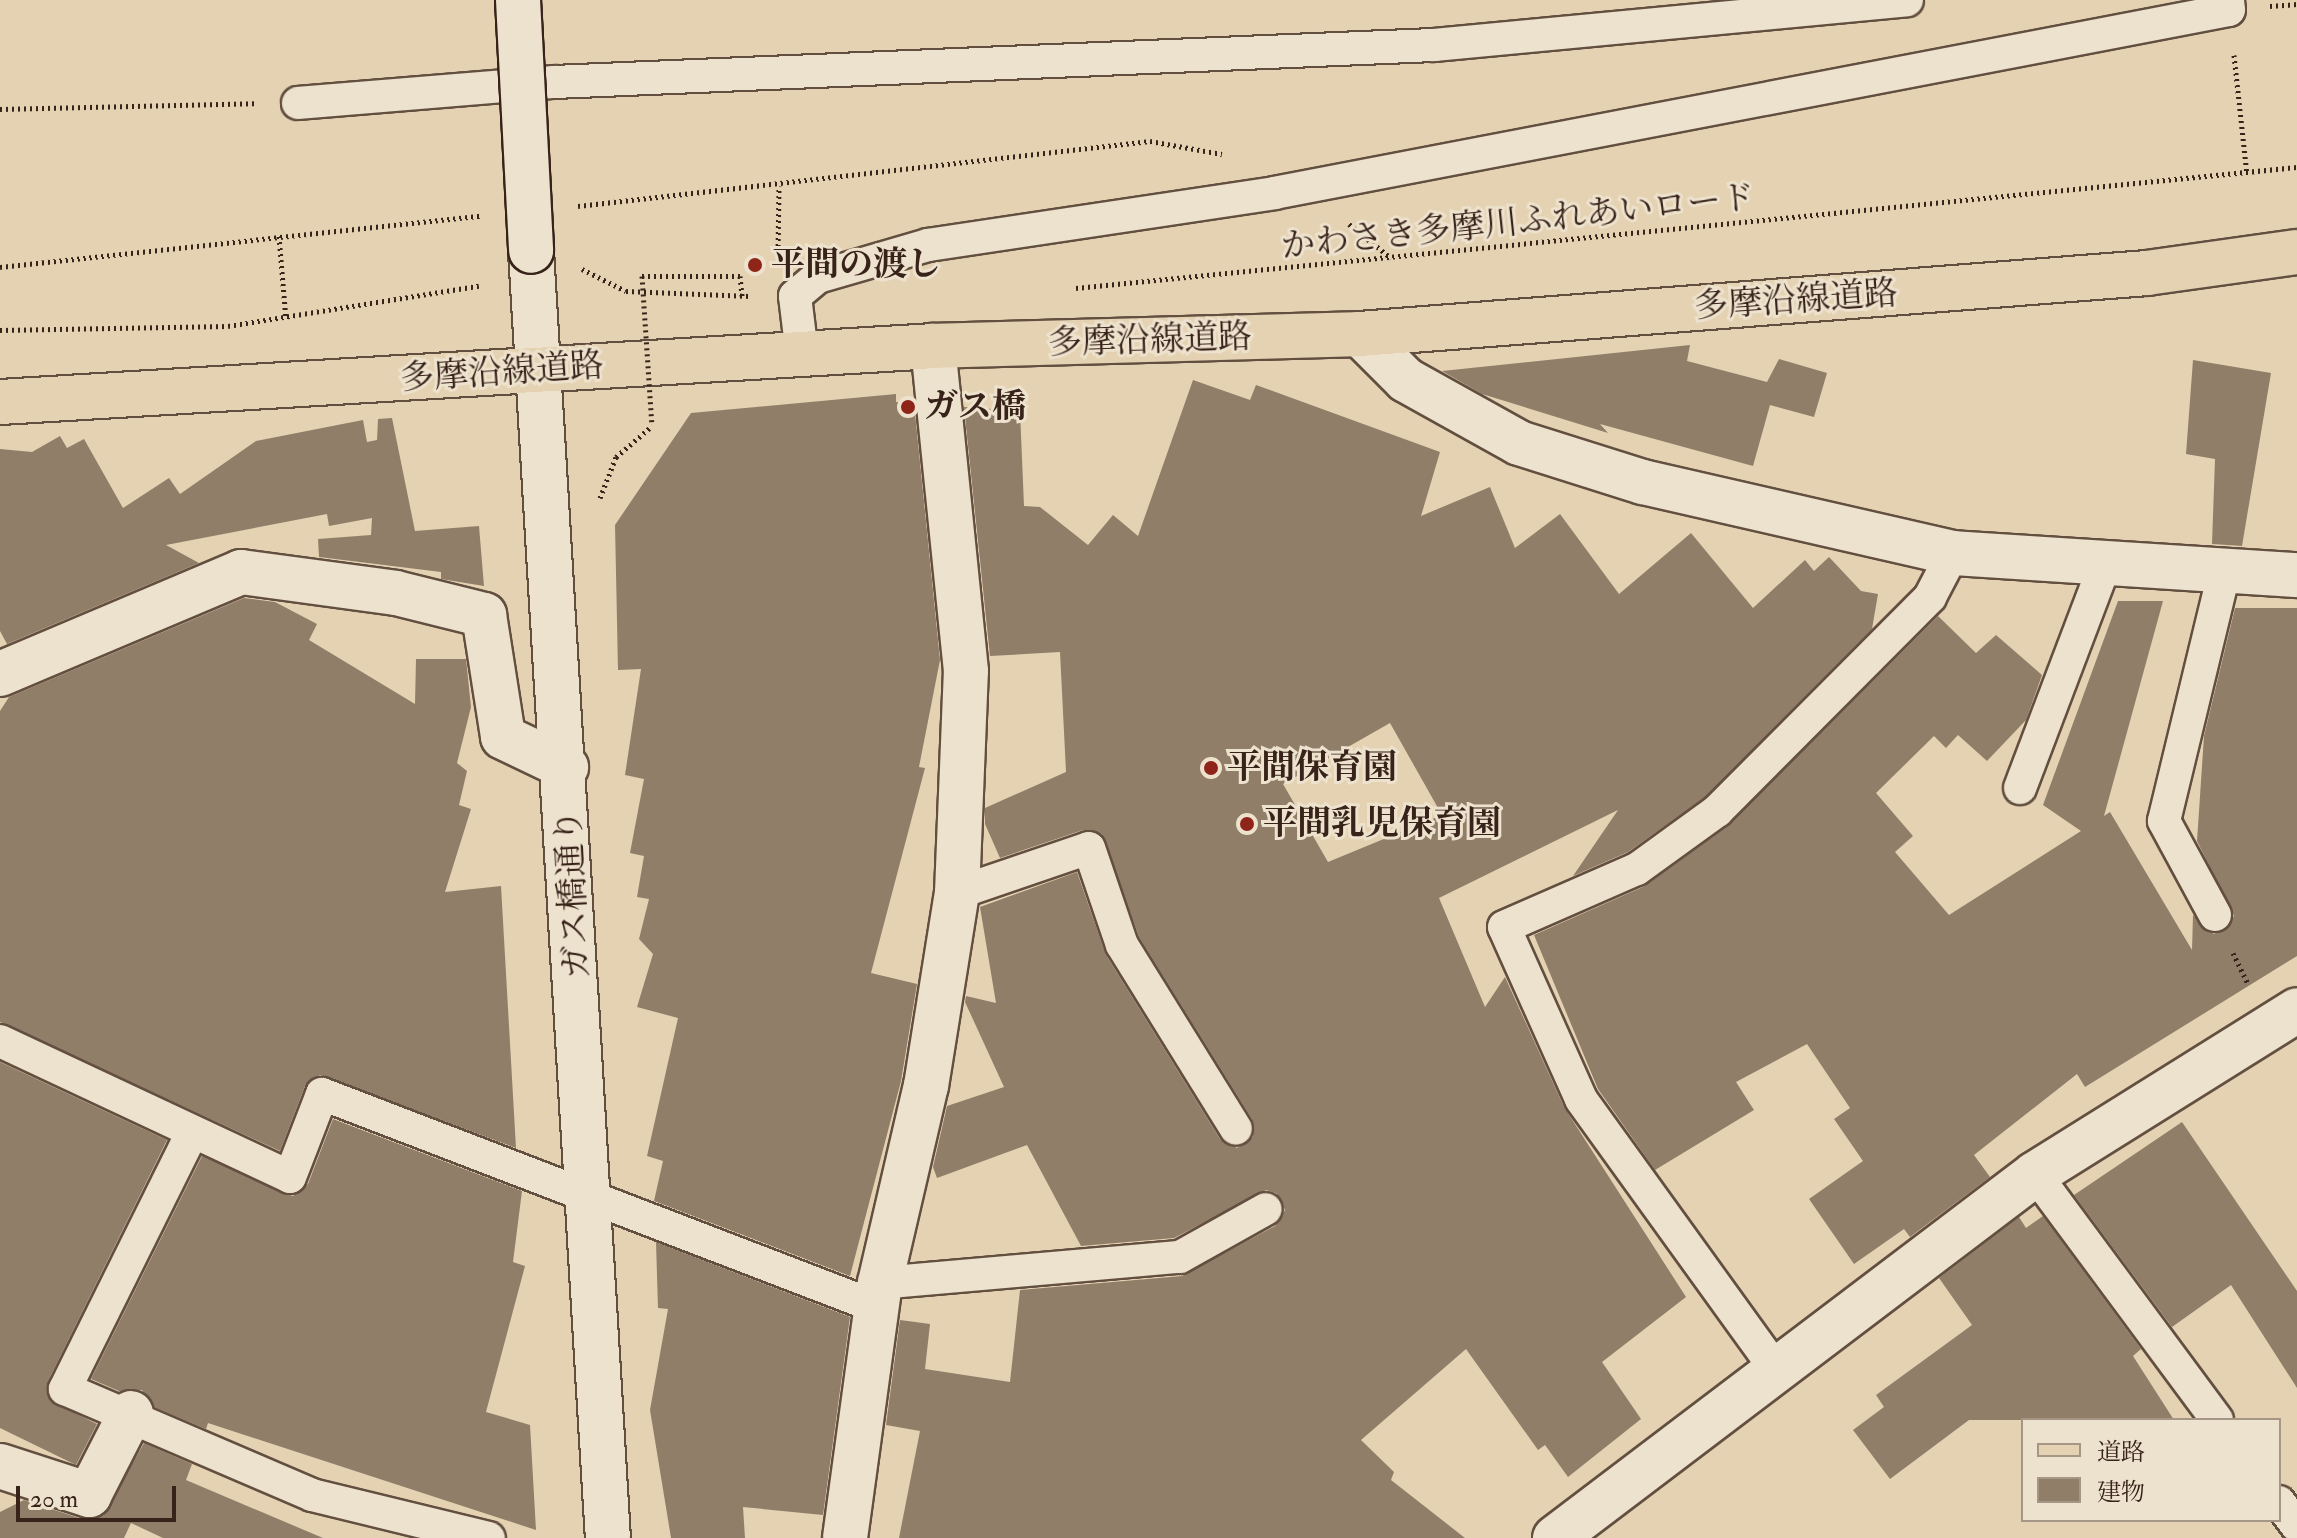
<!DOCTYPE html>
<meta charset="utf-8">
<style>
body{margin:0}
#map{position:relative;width:2297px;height:1538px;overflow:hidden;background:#e4d2b2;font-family:"IM FELL Double Pica","Noto Serif JP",serif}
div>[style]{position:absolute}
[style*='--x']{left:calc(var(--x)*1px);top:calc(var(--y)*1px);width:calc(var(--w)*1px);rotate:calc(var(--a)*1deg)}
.building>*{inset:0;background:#917e69}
.path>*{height:5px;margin-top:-2.5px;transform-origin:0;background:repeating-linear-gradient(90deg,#38231a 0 2px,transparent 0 6px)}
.roads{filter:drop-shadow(2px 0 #634f40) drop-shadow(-2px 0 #634f40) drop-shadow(0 2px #634f40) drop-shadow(0 -2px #634f40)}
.lane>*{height:32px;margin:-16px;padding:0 16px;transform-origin:16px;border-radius:16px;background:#ede2cd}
.street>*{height:44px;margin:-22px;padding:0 22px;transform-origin:22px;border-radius:22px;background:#ede2cd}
.secondary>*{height:44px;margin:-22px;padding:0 22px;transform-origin:22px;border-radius:22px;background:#ede2cd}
.primary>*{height:44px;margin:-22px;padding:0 22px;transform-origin:22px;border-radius:22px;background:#e4d2b2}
.path-bridge>*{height:5px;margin-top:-2.5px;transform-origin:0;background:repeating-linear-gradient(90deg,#38231a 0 2px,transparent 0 6px)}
.bridges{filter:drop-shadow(2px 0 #38231a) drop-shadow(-2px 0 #38231a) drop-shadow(0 2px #38231a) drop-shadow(0 -2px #38231a)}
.secondary-bridge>*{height:44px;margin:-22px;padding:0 22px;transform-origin:22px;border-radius:22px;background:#ede2cd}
.dots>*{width:22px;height:22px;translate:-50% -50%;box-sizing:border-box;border:4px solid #ede2cd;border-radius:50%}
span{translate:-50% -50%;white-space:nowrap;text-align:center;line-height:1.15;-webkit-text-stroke:6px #ede2cd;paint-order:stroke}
.street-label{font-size:34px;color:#38231a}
.poi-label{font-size:34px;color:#38231a;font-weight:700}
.left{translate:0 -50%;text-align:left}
.legend{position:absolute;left:2021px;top:1418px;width:260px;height:104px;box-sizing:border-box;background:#ede2cd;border:2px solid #a59685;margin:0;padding:10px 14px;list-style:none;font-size:24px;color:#38231a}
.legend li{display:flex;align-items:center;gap:16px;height:40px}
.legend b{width:40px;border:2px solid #a59685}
.scale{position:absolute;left:16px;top:1486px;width:160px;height:36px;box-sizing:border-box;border:4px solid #38231a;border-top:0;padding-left:10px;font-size:24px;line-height:28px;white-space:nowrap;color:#38231a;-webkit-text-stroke:6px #ede2cd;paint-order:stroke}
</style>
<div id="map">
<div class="building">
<i style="clip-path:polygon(1690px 345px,1687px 361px,1767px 382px,1779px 359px,1827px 373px,1814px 417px,1770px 405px,1753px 466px,1600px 424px,1608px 433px,1482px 394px,1442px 371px)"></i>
<i style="clip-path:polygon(2193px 360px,2271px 373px,2242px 546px,2212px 544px,2215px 459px,2186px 454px)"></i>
<i style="clip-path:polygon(evenodd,1193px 380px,1250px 400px,1256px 385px,1440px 452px,1421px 516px,1490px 487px,1515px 548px,1560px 514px,1619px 594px,1691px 533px,1753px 608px,1805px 560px,1814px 571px,1829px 557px,1861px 591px,1878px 594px,1872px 629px,1705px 797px,1628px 852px,1573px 876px,1618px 810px,1439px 898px,1485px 1007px,1505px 977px,1564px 1107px,1686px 1297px,1602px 1362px,1641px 1419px,1568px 1477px,1545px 1445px,1538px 1450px,1466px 1349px,1361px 1440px,1394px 1472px,1391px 1480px,1465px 1538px,899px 1538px,920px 1431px,886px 1425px,900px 1320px,930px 1324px,925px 1369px,1010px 1382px,1020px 1290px,1182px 1276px,1275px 1226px,1285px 1210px,1276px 1193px,1266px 1190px,1174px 1238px,1081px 1246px,1027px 1145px,937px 1178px,933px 1167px,947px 1106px,1004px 1087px,965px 1002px,966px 996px,996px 1003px,980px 907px,1077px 872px,1106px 955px,1220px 1139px,1237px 1148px,1253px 1137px,1252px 1119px,1139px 937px,1102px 834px,1083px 830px,1000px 858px,985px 824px,985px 808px,1066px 772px,1060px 652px,990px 656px,964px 407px,1020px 411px,1024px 506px,1040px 507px,1088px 545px,1113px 515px,1138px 536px,1193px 380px,1390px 723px,1442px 815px,1328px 862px,1283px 784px,1390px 723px)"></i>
<i style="clip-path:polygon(896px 394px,896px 402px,914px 403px,940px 660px,919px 767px,925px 768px,871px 973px,917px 984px,901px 1081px,850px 1276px,654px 1201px,663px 1161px,647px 1156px,678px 1018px,637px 1007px,653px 954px,639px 939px,649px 899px,637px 897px,644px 856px,630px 853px,644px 779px,625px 775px,641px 669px,618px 670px,615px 525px,691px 413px)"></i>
<i style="clip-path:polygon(392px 418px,415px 531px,479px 526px,484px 586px,441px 579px,441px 572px,319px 557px,318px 539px,371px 535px,372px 518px,329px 526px,327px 514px,166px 545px,199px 563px,7px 644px,0 631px,0 449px,32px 452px,60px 436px,67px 448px,84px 439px,123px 508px,169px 478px,180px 494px,256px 441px,363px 420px,367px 442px,377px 440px,378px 419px)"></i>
<i style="clip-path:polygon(244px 598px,275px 602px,317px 624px,309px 640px,415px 704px,416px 659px,466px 659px,471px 707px,457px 763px,467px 771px,459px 805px,471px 809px,445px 892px,501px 886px,516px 1148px,320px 1075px,305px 1086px,280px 1151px,0 1022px,0 711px,9px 697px)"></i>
<i style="clip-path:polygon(2118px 601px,2163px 601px,2104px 816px,2110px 812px,2192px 950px,2193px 915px,2214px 934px,2234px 916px,2197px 841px,2204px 736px,2235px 608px,2297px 608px,2297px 956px,2085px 1087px,2077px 1074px,1974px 1155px,1990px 1177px,1910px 1237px,1904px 1229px,1854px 1264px,1809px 1199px,1863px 1161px,1834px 1119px,1850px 1108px,1807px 1044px,1736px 1082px,1754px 1110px,1655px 1170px,1598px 1089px,1534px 935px,1645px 886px,1728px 826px,1938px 616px,1976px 653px,1996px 635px,2042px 675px,2026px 720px,1987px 761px,1958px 735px,1946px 748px,1934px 736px,1876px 793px,1913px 836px,1895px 852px,1949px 915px,2081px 831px,2043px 805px)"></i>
<i style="clip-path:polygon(0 1062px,167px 1140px,48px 1381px,50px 1401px,97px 1424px,76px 1465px,0 1428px)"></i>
<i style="clip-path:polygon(333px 1119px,522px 1191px,513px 1262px,525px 1266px,486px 1412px,530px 1425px,536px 1530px,208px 1423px,206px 1429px,154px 1407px,142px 1390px,119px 1391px,91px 1379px,202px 1156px,293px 1196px,308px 1184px)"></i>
<i style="clip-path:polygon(2182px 1122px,2297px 1291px,2297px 1388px,2231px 1285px,2172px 1327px,2074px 1195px)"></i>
<i style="clip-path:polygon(2043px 1216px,2141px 1349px,2133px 1356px,2174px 1420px,1969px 1420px,1890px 1479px,1853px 1430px,1884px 1407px,1876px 1395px,1972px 1325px,1939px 1278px,2019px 1217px,2026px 1228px)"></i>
<i style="clip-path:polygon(656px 1242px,850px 1317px,823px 1515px,743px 1507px,745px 1538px,671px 1538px,650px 1410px,668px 1309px,658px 1308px)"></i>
<i style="clip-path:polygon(144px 1443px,192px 1464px,186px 1480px,323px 1538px,163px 1538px,131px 1523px,124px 1538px,0 1538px,0 1512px,24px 1500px,82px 1519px,103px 1516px)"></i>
</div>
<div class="path">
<i style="--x:2270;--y:6;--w:27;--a:-4"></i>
<i style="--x:2234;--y:55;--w:120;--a:83.8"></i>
<i style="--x:0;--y:109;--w:255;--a:-1.3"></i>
<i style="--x:578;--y:206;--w:576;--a:-6.48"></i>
<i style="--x:1150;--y:141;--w:73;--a:10.2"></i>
<i style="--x:1349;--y:224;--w:54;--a:39"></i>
<i style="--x:279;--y:236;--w:83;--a:85.2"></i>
<i style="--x:778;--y:252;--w:66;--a:-89.1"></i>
<i style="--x:0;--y:267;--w:483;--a:-6.1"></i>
<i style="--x:582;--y:269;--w:49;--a:26.6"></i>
<i style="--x:626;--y:291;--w:124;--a:2.3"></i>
<i style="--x:642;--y:276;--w:98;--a:0"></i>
<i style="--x:740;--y:276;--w:20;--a:84"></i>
<i style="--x:1076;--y:288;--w:1227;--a:-5.66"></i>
<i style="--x:0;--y:330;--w:228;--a:-1"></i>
<i style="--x:228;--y:326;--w:254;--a:-9.1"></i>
<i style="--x:600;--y:498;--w:44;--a:-68.7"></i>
<i style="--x:616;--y:457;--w:48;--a:-40.7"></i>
<i style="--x:2233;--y:953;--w:34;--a:64"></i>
</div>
<div class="roads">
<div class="lane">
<i style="--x:298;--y:103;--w:257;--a:-4.7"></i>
<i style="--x:554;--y:82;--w:881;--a:-2.41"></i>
<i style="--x:1434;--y:45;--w:475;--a:-5.4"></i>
<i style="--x:802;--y:354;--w:58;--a:-96.9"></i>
<i style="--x:795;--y:296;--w:30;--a:-40"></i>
<i style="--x:818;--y:277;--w:115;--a:-16.2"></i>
<i style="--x:928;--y:245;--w:350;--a:-8.5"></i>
<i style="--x:1274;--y:193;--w:972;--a:-10.85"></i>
<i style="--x:2229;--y:10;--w:10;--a:-96"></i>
<i style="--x:2020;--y:788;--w:240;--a:-69.2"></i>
<i style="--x:957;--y:893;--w:139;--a:-18.8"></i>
<i style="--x:1089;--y:848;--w:102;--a:71.2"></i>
<i style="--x:1122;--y:945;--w:216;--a:58.2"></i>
<i style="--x:2215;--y:915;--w:107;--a:-118.5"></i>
<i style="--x:2164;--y:821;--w:255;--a:-76.4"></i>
<i style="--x:0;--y:1041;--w:320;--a:25.1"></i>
<i style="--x:290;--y:1177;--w:89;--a:-68.9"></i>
<i style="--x:322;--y:1094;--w:594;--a:21"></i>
<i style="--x:192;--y:1133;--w:286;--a:116.4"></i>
<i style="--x:65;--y:1389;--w:269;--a:23.2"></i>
<i style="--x:312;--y:1495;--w:182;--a:13.7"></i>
<i style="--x:2035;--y:1174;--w:306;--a:53.5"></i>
<i style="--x:880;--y:1283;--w:301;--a:-5"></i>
<i style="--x:1180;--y:1257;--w:98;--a:-29.2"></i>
<i style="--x:1777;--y:1371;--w:335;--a:-125.8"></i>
<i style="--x:1581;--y:1099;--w:188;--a:-114.1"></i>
<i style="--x:1504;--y:927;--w:145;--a:-23.6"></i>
<i style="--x:1637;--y:869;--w:99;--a:-35.9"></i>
<i style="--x:1717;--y:811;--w:302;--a:-45.1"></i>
<i style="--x:1930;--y:597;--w:50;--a:-62.4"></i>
<i style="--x:2279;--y:1502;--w:30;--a:53"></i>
</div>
<div class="street">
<i style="--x:0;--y:674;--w:262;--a:-22.9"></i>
<i style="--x:241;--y:572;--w:156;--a:7.7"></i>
<i style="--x:396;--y:593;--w:91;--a:14"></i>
<i style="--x:484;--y:615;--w:123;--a:81.1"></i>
<i style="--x:503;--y:737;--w:70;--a:25.5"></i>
<i style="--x:0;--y:1466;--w:94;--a:18"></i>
<i style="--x:89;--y:1495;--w:92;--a:-62.9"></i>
<i style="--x:845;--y:1538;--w:257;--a:-82.2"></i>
<i style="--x:880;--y:1283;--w:202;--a:-76.9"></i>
<i style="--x:926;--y:1086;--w:195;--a:-80.9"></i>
<i style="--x:957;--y:893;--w:222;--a:-87.7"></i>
<i style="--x:966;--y:671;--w:327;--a:-95.8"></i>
<i style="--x:1555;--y:1538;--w:602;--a:-37.17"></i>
<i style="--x:2035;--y:1174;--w:309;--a:-32"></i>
</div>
<div class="secondary">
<i style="--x:531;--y:251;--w:1289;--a:86.58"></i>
<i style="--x:1360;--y:334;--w:65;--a:45"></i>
<i style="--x:1406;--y:380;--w:129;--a:29.1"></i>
<i style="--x:1519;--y:443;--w:130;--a:17.5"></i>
<i style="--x:1643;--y:482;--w:318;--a:12.9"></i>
<i style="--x:1953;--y:553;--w:345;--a:3.7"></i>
</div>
<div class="primary">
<i style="--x:0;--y:402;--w:935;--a:-3.43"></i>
<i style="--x:933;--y:346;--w:427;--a:-1.6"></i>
<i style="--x:1360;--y:334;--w:789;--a:-4.43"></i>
<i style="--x:2147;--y:273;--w:151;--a:-8"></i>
</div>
</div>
<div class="path-bridge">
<i style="--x:642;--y:276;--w:150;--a:86.2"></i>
</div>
<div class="bridges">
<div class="secondary-bridge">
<i style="--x:518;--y:0;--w:251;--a:87"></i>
</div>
</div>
<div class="dots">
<i style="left:755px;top:265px;background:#8f2418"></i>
<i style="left:908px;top:407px;background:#8f2418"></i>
<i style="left:1211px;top:768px;background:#8f2418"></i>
<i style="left:1247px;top:824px;background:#8f2418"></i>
</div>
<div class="street-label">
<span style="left:1518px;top:222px;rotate:-6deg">かわさき多摩川ふれあいロード</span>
<span style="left:1796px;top:300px;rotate:-4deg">多摩沿線道路</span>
<span style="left:1150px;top:340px;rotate:-2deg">多摩沿線道路</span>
<span style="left:502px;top:372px;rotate:-4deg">多摩沿線道路</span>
<span style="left:573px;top:894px;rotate:-93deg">ガス橋通り</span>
</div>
<div class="poi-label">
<span class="left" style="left:771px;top:265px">平間の渡し</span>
<span class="left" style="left:924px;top:407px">ガス橋</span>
<span class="left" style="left:1227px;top:768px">平間保育園</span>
<span class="left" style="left:1263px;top:824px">平間乳児保育園</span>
</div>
<ul class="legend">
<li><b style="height:10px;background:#e4d2b2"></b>道路</li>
<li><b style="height:22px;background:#917e69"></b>建物</li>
</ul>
<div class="scale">20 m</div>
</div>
